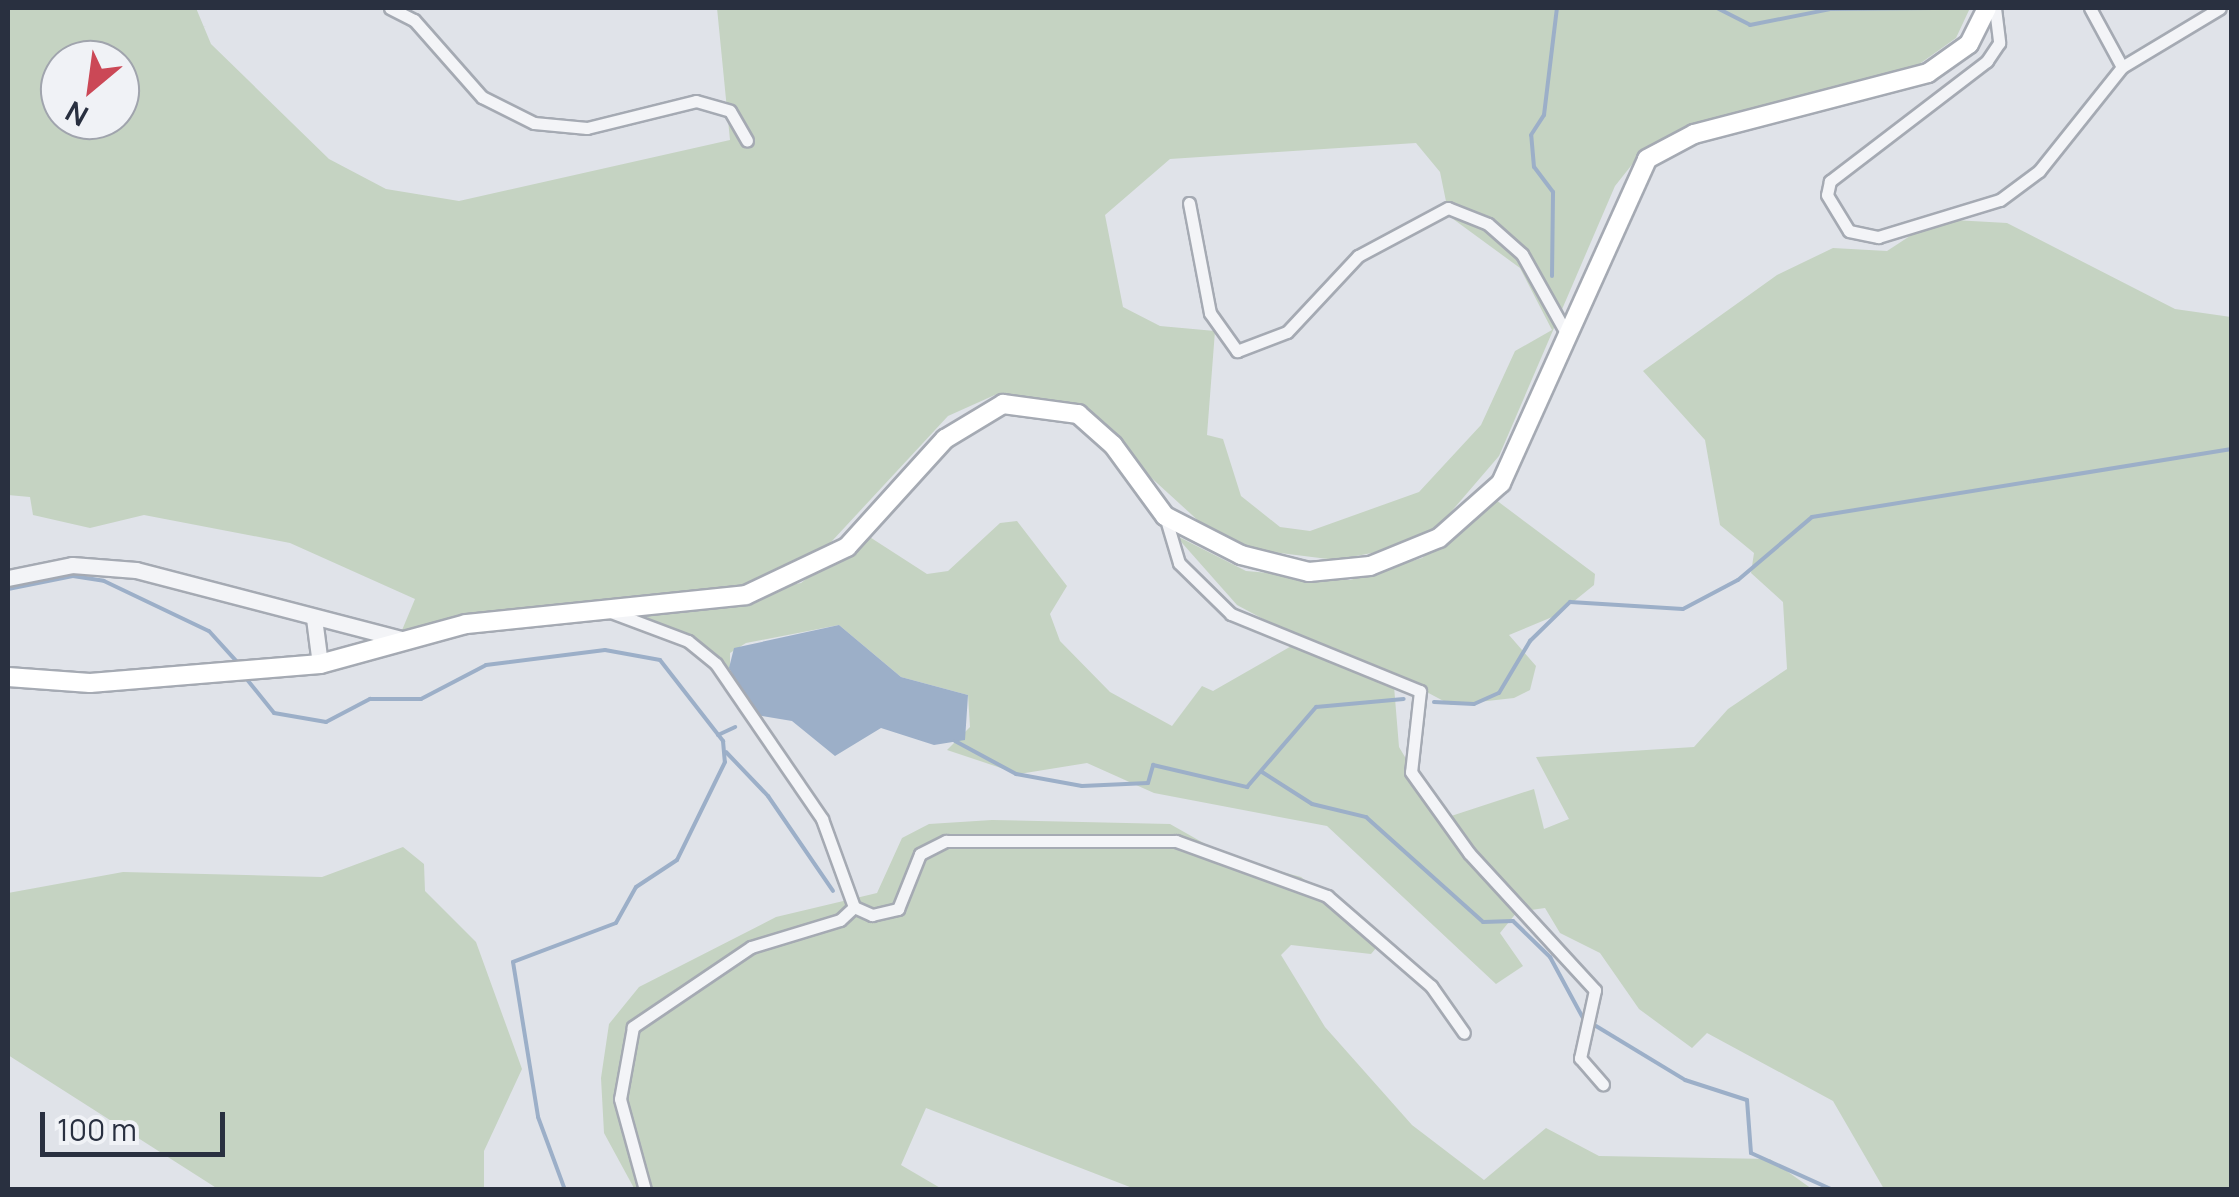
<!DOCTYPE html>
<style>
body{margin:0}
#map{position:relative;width:2239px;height:1197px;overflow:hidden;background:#e0e3e9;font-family:Manrope,sans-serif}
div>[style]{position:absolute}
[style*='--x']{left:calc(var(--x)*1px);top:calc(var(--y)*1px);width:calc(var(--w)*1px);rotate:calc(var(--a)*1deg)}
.green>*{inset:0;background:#c5d3c2}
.water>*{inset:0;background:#9cafc8}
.stream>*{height:4px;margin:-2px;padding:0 2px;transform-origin:2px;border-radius:2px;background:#9cafc8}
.roads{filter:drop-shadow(2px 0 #a5aab3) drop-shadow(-2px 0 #a5aab3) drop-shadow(0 2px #a5aab3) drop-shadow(0 -2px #a5aab3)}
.minor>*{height:11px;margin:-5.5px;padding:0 5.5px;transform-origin:5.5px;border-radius:5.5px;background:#f3f4f7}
.tertiary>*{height:15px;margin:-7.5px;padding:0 7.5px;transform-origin:7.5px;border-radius:7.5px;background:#f3f4f7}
.primary>*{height:18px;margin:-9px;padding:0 9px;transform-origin:9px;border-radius:9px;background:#fff}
span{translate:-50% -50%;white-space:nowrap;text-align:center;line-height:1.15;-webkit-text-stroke:8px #f0f2f6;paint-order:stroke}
.frame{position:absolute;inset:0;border:10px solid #293040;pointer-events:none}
.north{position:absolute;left:40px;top:40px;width:100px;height:100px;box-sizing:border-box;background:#f0f2f6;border:2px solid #a0a4ad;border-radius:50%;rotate:209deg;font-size:28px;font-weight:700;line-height:40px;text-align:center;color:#293040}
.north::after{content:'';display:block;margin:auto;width:35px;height:45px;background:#cb4856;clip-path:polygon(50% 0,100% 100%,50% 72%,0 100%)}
.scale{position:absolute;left:40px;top:1112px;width:185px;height:45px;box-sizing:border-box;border:5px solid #293040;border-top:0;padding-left:12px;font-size:30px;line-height:35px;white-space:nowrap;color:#293040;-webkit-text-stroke:8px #f0f2f6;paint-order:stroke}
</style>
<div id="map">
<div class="green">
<i style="clip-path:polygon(evenodd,8px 8px,196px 8px,211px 44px,329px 159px,386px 189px,459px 201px,730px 140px,717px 8px,1970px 8px,1956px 38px,1918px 65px,1711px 123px,1638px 157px,1615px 186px,1499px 456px,1438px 527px,1387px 550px,1336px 560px,1240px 548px,1203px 525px,1077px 410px,997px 394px,948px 416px,820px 554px,748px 585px,493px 624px,440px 641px,400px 635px,415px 599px,290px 543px,144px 515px,90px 528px,33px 515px,30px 497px,8px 495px,8px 8px,60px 60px,120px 60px,120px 120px,60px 120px,60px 60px,8px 8px,1416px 143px,1440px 172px,1449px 216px,1520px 268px,1552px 330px,1515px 351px,1481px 425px,1419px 492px,1310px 531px,1280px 527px,1241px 496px,1223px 439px,1207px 435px,1215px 331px,1160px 326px,1123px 307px,1105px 215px,1170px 159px,1416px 143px)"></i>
<i style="clip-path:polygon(1936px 219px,2007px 223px,2175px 309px,2231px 317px,2231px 1189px,1884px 1189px,1833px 1101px,1707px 1033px,1692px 1048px,1639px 1009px,1600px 953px,1560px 933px,1545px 908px,1517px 912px,1500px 933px,1523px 966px,1496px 984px,1327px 826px,1154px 793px,1087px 763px,1019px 774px,947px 750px,970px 727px,968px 695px,901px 677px,839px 625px,746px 643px,730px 653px,730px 669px,640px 613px,801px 583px,865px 534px,927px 574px,948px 571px,1000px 523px,1017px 521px,1067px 586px,1050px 614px,1060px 641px,1110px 692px,1172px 726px,1202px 686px,1213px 691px,1302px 640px,1237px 605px,1175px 535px,1246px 571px,1350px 580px,1422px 558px,1492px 497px,1595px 574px,1594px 585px,1557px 615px,1509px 635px,1536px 666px,1530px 690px,1514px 698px,1451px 705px,1393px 674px,1399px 747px,1442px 819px,1534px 789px,1544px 829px,1569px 819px,1536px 757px,1694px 747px,1728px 709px,1787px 669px,1783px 602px,1751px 573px,1754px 553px,1720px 525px,1705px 440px,1643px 371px,1777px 275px,1833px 248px,1887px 251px)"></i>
<i style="clip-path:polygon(992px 820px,1170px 824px,1230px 858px,1301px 877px,1382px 941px,1371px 954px,1291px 945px,1281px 955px,1325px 1027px,1412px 1125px,1484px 1180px,1546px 1128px,1599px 1156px,1770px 1159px,1812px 1189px,1135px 1189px,926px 1108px,901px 1165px,942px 1189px,635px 1190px,604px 1133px,601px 1078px,609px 1024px,639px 987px,776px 917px,877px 893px,902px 838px,929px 824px)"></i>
<i style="clip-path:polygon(403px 847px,424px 864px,425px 891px,476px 942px,522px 1069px,484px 1151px,484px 1189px,218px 1189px,8px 1055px,8px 893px,123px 872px,322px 877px)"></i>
</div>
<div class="water">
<i style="clip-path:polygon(839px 625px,901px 677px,968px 695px,965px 740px,934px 745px,881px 728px,835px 756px,792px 721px,756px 715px,729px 668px,734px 648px)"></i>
</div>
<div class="stream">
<i style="--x:1717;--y:8;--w:37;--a:27"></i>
<i style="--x:1750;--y:25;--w:83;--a:-11.2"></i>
<i style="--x:1831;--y:9;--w:103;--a:-0.6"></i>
<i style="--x:1552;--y:276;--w:84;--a:-89.3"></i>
<i style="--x:1553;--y:192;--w:31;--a:-127"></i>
<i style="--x:1534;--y:167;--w:32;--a:-95"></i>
<i style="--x:1531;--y:135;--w:24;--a:-57"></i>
<i style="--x:1544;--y:115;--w:108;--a:-83.1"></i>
<i style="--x:8;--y:589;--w:66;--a:-11.3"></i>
<i style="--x:73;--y:576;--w:31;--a:9"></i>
<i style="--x:104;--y:581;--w:116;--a:25.5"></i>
<i style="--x:209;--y:631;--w:45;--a:47.7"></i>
<i style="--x:245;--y:677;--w:46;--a:51.1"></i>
<i style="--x:274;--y:713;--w:53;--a:9.8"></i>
<i style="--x:326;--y:722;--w:50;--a:-27.6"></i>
<i style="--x:370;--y:699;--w:51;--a:0"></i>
<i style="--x:421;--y:699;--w:73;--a:-27.6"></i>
<i style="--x:486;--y:665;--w:120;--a:-7.2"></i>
<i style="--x:605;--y:650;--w:56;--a:10.3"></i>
<i style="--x:660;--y:660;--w:103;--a:52.1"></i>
<i style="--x:723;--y:741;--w:21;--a:85"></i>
<i style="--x:725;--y:762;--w:109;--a:116.1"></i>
<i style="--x:677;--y:860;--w:49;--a:146.6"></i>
<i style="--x:636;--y:887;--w:41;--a:119.1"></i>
<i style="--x:616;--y:923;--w:110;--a:159.3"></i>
<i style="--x:513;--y:962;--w:157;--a:80.8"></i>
<i style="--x:538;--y:1117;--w:78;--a:69.7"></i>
<i style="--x:1434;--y:702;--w:40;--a:2.9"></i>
<i style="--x:1474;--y:704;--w:27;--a:-24"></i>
<i style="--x:1499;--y:693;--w:61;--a:-59.2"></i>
<i style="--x:1530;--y:641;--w:56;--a:-44.3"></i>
<i style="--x:1570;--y:602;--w:113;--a:3.5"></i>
<i style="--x:1683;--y:609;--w:62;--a:-27.8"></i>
<i style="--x:1738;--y:580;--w:97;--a:-40.4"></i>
<i style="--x:1812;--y:517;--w:425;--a:-9.2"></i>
<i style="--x:718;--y:735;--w:19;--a:-25"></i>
<i style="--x:955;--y:741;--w:69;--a:28.4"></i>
<i style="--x:1016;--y:774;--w:67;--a:10.3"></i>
<i style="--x:1082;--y:786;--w:66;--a:-2.6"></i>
<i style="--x:1148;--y:783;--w:19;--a:-74"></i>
<i style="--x:1153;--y:765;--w:97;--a:13.2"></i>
<i style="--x:1247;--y:787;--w:106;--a:-49.2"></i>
<i style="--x:1316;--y:707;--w:88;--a:-5.2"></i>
<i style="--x:726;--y:752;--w:61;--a:46.3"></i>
<i style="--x:768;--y:796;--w:115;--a:55.6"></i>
<i style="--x:1262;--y:772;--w:59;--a:32.6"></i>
<i style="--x:1312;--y:804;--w:56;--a:13.5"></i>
<i style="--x:1366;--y:817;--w:157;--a:41.9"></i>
<i style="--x:1483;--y:922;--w:30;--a:-2"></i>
<i style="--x:1513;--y:921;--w:52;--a:44.2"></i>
<i style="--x:1550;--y:957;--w:72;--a:61.6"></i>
<i style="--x:1596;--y:1026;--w:104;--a:31.2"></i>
<i style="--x:1685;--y:1080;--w:65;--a:17.9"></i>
<i style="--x:1747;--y:1100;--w:53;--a:85.7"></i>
<i style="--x:1751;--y:1153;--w:90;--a:24.3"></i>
</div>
<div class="roads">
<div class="minor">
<i style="--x:390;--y:8;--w:27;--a:27"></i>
<i style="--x:414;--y:20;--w:103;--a:48.6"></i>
<i style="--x:482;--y:97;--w:58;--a:26.6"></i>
<i style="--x:534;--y:123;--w:53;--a:5.4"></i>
<i style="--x:587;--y:128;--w:112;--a:-13.9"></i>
<i style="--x:696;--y:101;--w:35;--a:16"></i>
<i style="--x:730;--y:111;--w:34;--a:60"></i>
<i style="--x:1995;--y:8;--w:35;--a:83"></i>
<i style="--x:1999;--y:43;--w:22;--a:124"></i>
<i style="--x:1987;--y:61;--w:198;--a:142.6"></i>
<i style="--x:1830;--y:181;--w:14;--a:102"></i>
<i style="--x:1827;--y:195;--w:42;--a:58.6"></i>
<i style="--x:1849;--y:231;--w:30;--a:12"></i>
<i style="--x:1878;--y:237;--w:127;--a:-16.9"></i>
<i style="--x:2000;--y:200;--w:49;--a:-36.6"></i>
<i style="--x:2039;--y:171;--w:133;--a:-51.4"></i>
<i style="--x:2122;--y:67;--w:114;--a:-31"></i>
<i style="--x:2090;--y:8;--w:67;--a:61.5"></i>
<i style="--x:1189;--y:203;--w:112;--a:79.2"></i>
<i style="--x:1210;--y:313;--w:47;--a:54.6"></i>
<i style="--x:1237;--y:351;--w:53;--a:-20.8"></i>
<i style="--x:1287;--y:332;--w:104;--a:-46.9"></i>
<i style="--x:1358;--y:256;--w:102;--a:-28.1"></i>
<i style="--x:1448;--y:208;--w:43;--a:21.8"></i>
<i style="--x:1488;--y:224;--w:45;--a:41.4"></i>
<i style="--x:1522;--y:254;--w:96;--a:60.8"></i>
<i style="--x:1165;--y:516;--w:49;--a:73.4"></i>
<i style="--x:1179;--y:563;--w:73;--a:44.4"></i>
<i style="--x:1231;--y:614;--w:204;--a:22.2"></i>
<i style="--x:1420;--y:691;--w:81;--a:96.3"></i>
<i style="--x:1411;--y:772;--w:100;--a:54.4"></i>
<i style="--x:1469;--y:853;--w:186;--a:47.4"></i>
<i style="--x:1595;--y:990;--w:70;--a:102.4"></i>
<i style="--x:1580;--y:1058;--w:35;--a:49"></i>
<i style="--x:611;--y:612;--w:82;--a:20.6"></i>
<i style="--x:688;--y:641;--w:36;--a:39"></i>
<i style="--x:716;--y:664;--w:188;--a:55.6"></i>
<i style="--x:822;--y:819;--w:94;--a:70"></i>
<i style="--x:854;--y:907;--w:19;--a:137"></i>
<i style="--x:840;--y:920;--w:93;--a:163.1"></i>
<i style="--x:751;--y:947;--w:143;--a:145.9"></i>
<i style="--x:633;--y:1027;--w:73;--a:100.2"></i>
<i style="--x:620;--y:1099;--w:94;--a:74.6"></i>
<i style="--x:854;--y:907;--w:20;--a:24"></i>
<i style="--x:872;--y:915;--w:27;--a:-13"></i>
<i style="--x:898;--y:909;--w:59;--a:-68.2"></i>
<i style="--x:920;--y:854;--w:29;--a:-27"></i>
<i style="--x:946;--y:841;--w:230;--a:0"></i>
<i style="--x:1176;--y:841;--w:161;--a:20"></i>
<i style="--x:1327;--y:896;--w:138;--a:40.9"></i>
<i style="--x:1431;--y:986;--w:57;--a:54.9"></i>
</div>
<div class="tertiary">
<i style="--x:8;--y:578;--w:65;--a:-11.5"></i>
<i style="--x:72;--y:565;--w:64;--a:4.5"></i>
<i style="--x:136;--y:570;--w:277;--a:14.6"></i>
<i style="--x:314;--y:618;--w:46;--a:82.6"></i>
</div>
<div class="primary">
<i style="--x:8;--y:677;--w:82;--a:4.2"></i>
<i style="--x:90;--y:683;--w:231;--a:-4.7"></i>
<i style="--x:320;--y:664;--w:151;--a:-15.3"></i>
<i style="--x:466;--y:624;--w:281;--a:-5.9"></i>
<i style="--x:746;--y:595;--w:112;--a:-25.4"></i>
<i style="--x:847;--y:547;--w:146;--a:-47.8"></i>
<i style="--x:945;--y:439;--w:68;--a:-31.1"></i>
<i style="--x:1003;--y:404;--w:76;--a:7.6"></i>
<i style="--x:1078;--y:414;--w:47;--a:41.5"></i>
<i style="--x:1113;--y:445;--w:88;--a:53.8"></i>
<i style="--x:1165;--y:516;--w:85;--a:27.2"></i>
<i style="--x:1241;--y:555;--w:70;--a:14"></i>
<i style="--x:1309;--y:572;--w:61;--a:-5.6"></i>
<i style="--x:1370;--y:566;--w:74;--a:-22.1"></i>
<i style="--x:1439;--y:538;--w:83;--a:-41.6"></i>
<i style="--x:1501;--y:483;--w:355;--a:-65.7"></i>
<i style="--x:1647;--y:159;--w:53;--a:-28"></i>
<i style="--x:1694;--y:134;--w:242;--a:-14.6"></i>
<i style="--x:1928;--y:73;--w:50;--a:-35.3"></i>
<i style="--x:1969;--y:44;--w:40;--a:-63.4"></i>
</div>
</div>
<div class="frame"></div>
<div class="north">N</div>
<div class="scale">100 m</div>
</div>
